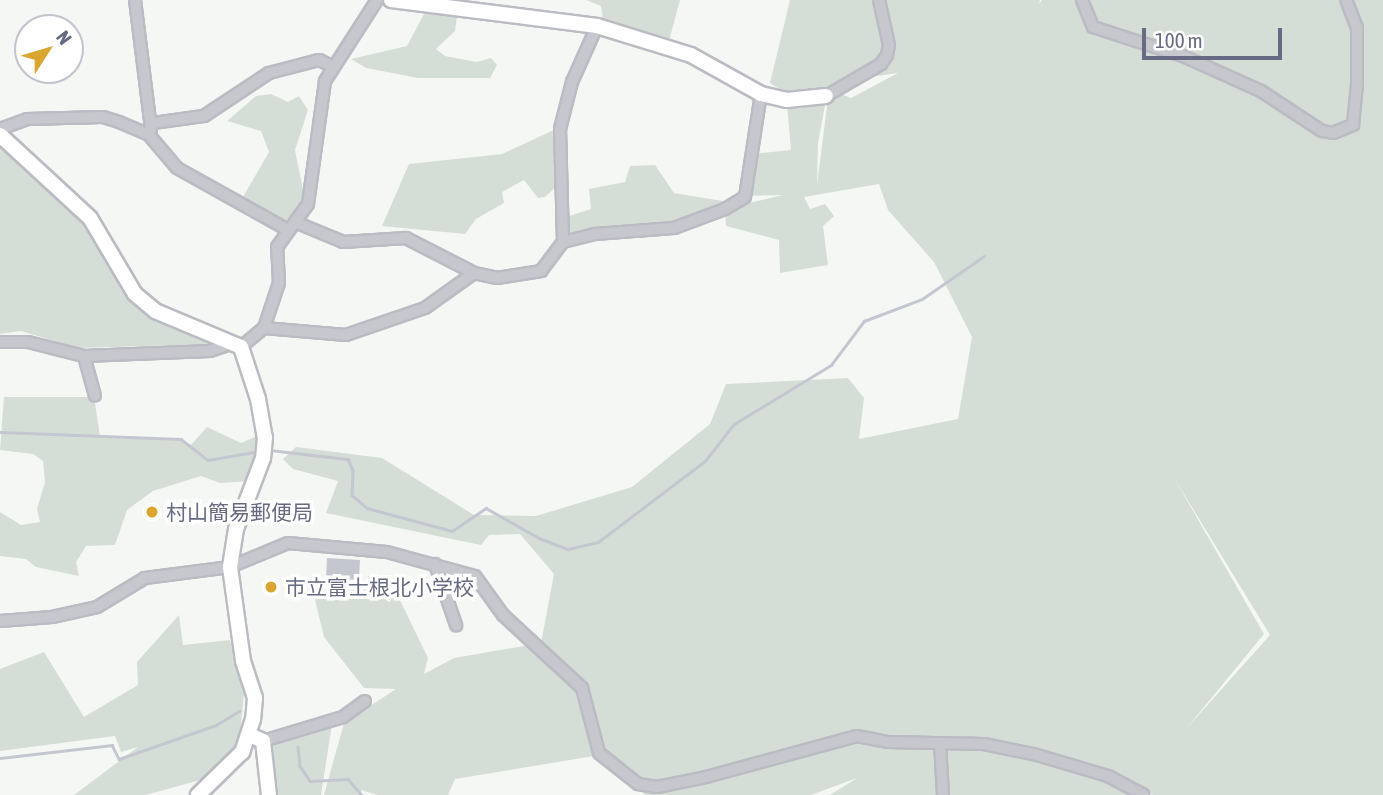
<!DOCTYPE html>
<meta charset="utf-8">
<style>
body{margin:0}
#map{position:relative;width:1383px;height:795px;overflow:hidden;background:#f5f7f4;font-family:"Asap Condensed","Noto Sans JP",sans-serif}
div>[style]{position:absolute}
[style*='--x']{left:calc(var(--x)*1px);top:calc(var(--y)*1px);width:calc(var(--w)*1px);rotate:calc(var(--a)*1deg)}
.green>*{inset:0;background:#d5ded6}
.water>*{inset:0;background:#c4c7d0}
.stream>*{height:2.5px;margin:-1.25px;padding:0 1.25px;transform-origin:1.25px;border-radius:1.25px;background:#c4c7d0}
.roads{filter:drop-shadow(2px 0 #bbbcc3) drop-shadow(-2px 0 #bbbcc3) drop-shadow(0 2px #bbbcc3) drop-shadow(0 -2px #bbbcc3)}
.street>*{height:10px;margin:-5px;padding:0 5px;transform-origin:5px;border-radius:5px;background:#c7c8cd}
.secondary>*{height:14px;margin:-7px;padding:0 7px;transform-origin:7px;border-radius:7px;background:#fff}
.dots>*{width:19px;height:19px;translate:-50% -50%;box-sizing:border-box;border:4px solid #fff;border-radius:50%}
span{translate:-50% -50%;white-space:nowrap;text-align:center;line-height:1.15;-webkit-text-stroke:7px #fff;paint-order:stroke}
.poi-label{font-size:21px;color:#676a83}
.left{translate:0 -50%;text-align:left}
.north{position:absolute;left:14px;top:14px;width:70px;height:70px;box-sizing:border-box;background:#fff;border:2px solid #c2c3cd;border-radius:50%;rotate:53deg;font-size:19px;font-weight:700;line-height:28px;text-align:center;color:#676a83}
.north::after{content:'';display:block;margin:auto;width:24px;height:32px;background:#dba630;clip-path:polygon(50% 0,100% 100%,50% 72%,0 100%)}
.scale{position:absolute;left:1142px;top:28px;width:140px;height:32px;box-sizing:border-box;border:4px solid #676a83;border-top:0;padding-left:9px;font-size:21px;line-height:24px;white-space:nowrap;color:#676a83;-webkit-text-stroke:5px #fff;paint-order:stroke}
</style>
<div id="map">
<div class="green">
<i style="clip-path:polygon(586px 0,680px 0,669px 41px,603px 20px,601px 6px)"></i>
<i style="clip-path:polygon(evenodd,790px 0,1040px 0,1039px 4px,1042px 0,1383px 0,1383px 795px,1153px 795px,1134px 788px,1144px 795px,830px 795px,857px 778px,811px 795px,645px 795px,600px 755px,455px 779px,448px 795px,377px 795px,362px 790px,359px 795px,324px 795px,344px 723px,396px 689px,364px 688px,324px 637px,313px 592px,394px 588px,428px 658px,424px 674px,454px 658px,541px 643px,554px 574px,520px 534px,489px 535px,481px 545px,326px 513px,338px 481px,293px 469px,283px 459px,296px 447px,382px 458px,474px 515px,536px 516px,632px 487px,710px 424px,726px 384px,848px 378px,864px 398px,859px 439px,958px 419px,972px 337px,934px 262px,888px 210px,879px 184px,804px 197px,810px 209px,825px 204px,834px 216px,823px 226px,828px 265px,780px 273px,779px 240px,726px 226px,725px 210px,681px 225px,564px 241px,560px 219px,591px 209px,589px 189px,625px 182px,630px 166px,655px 165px,674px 193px,735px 203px,728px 208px,783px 195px,743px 196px,753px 154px,791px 150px,787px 105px,825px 105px,818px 143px,817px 185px,828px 98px,841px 94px,851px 98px,898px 73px,849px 80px,822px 92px,788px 95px,770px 83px,790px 0,1174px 478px,1270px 635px,1186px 729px,1264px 634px,1174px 478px)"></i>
<i style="clip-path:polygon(425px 12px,457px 16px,455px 31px,436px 49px,445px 56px,477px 62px,491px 58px,497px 65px,490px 78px,418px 78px,366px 68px,351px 59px,407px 46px)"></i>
<i style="clip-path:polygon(271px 94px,288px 102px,299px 96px,308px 110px,295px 150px,305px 200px,286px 220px,252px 206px,243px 197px,269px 152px,261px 131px,227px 121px,256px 96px)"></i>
<i style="clip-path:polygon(556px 129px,559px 184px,545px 197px,538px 198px,524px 180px,502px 192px,504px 203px,476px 219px,465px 234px,382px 226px,409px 164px,502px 154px)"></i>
<i style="clip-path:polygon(0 142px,88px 223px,148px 317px,218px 341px,216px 344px,78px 348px,21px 331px,0 334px)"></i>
<i style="clip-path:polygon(4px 397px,94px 397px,100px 436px,178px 439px,191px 445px,207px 427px,241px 443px,257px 436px,251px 481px,220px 483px,201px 476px,153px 491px,127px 510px,115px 545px,86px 546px,76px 562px,79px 576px,36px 567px,26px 559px,0 556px,0 512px,21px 525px,40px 522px,37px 509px,45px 482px,43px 461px,33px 454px,0 450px)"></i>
<i style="clip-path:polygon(179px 615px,183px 645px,230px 640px,244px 694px,239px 743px,211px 777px,146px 795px,74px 795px,138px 747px,121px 752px,115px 736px,0 751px,0 669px,44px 652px,84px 717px,138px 685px,137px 662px)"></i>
<i style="clip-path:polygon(332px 724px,321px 795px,276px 795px,271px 744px)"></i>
</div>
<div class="water">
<i style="clip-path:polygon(327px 558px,360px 560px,359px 580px,326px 578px)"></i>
</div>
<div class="stream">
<i style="--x:0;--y:432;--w:181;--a:2.2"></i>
<i style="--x:181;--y:439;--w:34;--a:38"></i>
<i style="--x:208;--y:460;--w:53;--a:-9.8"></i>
<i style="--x:270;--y:450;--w:79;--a:6.6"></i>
<i style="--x:348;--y:459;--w:12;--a:66"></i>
<i style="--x:353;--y:470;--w:25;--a:92"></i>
<i style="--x:352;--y:495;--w:20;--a:41"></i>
<i style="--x:367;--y:508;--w:88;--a:15.1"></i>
<i style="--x:452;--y:531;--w:41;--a:-34.1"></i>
<i style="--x:486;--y:508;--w:61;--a:29.5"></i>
<i style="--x:539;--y:538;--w:31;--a:21"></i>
<i style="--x:568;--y:549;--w:31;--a:-13"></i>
<i style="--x:598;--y:542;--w:134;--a:-37.1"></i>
<i style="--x:705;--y:461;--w:47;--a:-51.9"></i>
<i style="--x:734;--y:424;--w:114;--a:-31.3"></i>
<i style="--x:831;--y:365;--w:55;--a:-53.1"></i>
<i style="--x:864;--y:321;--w:62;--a:-20.8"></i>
<i style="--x:922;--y:299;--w:75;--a:-34.7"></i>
<i style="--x:298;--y:747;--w:19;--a:84"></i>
<i style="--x:300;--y:766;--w:18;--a:56"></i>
<i style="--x:310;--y:781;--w:38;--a:-3"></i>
<i style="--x:348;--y:779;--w:21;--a:49"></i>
<i style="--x:0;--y:758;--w:113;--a:-6.6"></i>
<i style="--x:112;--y:745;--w:16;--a:63"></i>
<i style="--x:119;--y:759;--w:103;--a:-19.3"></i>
<i style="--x:216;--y:725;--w:27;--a:-31"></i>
</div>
<div class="roads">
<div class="street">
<i style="--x:135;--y:0;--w:130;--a:82.9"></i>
<i style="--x:1082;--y:0;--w:29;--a:68"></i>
<i style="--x:1093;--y:27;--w:95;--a:17.9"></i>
<i style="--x:1183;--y:56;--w:85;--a:24.2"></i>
<i style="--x:1261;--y:91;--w:73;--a:33.3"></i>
<i style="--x:1322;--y:131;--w:11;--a:10"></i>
<i style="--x:1333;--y:133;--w:22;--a:-22"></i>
<i style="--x:1353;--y:125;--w:41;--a:-84.4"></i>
<i style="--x:1357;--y:84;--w:56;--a:-90"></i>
<i style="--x:1357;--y:28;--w:30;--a:-111"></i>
<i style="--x:826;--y:96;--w:64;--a:-30.2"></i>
<i style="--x:881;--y:64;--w:11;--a:-56"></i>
<i style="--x:887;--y:55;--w:10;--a:-79"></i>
<i style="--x:889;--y:45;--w:46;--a:-102.5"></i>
<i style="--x:153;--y:123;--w:51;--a:-7.8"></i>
<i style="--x:204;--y:116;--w:78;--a:-33.5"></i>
<i style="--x:269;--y:73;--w:52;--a:-14.6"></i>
<i style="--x:319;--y:60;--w:14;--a:25"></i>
<i style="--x:0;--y:129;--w:29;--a:-20"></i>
<i style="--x:27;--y:119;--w:76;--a:-1.5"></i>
<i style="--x:103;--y:117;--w:17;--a:17"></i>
<i style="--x:119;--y:122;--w:33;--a:23"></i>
<i style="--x:149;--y:135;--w:43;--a:49.7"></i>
<i style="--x:177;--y:168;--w:127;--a:29.2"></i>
<i style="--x:295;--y:222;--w:52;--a:22.6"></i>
<i style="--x:343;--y:242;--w:63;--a:-3.6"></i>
<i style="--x:406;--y:238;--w:76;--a:27.2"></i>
<i style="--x:563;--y:242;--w:113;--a:-91.5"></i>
<i style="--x:560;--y:129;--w:49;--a:-75.7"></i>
<i style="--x:572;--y:82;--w:61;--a:-65.9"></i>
<i style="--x:264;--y:328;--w:82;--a:4.9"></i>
<i style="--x:346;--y:335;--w:83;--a:-18.9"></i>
<i style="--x:425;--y:308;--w:60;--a:-35.5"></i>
<i style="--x:474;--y:273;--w:24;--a:12"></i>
<i style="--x:497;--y:278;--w:45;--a:-9"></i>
<i style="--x:541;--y:271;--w:36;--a:-53"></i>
<i style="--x:563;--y:242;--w:33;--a:-14"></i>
<i style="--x:595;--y:234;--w:79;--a:-4.3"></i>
<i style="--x:674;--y:228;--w:54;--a:-20.4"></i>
<i style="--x:725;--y:209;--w:23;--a:-31"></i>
<i style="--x:745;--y:197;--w:104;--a:-81.2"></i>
<i style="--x:0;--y:342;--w:28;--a:0"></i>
<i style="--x:28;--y:342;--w:58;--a:14"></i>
<i style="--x:84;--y:356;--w:126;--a:-2.3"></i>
<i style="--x:210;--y:351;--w:24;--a:-19"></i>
<i style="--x:241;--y:347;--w:30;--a:-40"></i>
<i style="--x:264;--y:328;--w:47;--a:-71.6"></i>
<i style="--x:279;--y:283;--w:36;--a:-93"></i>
<i style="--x:277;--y:247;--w:53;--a:-54.2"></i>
<i style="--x:308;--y:204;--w:124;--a:-82.1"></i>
<i style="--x:325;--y:81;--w:96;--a:-57.3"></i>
<i style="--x:84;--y:356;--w:41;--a:74.6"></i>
<i style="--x:435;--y:564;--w:65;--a:71"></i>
<i style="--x:0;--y:621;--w:52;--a:-4.4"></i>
<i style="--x:52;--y:617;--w:46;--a:-12.5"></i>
<i style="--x:97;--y:607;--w:56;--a:-31.1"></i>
<i style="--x:145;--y:578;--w:86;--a:-7.4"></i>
<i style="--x:230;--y:567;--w:63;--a:-22.5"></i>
<i style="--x:288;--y:543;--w:99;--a:5.2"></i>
<i style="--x:387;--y:552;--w:91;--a:15.3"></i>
<i style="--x:475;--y:576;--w:48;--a:54.3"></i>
<i style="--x:503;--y:615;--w:108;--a:42.7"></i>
<i style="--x:582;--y:688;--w:67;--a:75.3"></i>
<i style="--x:599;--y:753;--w:50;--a:38.5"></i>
<i style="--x:638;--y:784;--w:19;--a:9"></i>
<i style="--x:657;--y:787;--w:50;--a:-11.5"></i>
<i style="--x:706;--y:777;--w:156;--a:-15.2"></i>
<i style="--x:857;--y:736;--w:32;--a:11"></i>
<i style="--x:888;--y:742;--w:96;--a:1.2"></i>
<i style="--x:984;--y:744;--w:54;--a:11.7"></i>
<i style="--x:1037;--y:755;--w:74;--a:16.5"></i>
<i style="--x:1108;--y:776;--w:40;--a:28"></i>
<i style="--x:263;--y:741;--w:84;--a:-16.7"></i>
<i style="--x:343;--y:717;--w:27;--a:-36"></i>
<i style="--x:940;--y:743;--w:52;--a:86.7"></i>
</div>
<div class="secondary">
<i style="--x:391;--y:0;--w:208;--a:7.2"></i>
<i style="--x:597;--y:26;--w:98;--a:17.1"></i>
<i style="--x:691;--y:55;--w:80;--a:29.1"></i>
<i style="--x:761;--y:94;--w:27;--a:13"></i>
<i style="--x:787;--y:100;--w:39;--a:-6"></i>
<i style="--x:0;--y:135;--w:122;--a:42.7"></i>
<i style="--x:90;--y:218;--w:88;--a:59.4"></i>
<i style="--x:135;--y:294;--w:26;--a:40"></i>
<i style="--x:155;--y:311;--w:93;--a:22.7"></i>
<i style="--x:241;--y:347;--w:55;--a:71.9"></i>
<i style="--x:258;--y:399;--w:39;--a:80"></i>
<i style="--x:265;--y:437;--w:21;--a:95"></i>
<i style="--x:263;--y:458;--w:76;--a:110.8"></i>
<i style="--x:236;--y:529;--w:38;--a:99"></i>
<i style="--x:230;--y:567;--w:95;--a:82.1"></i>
<i style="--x:243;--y:661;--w:39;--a:72"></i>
<i style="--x:255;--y:698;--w:21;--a:95"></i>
<i style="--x:253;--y:719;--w:35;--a:108"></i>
<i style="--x:242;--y:752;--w:62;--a:135.7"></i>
<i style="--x:250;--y:735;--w:14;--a:25"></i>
<i style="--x:263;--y:741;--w:54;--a:83.7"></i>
</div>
</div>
<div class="dots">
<i style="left:152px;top:512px;background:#dba630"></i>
<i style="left:271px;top:587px;background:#dba630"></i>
</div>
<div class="poi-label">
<span class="left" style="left:166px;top:512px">村山簡易郵便局</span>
<span class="left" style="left:285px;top:587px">市立富士根北小学校</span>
</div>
<div class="north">N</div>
<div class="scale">100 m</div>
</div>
